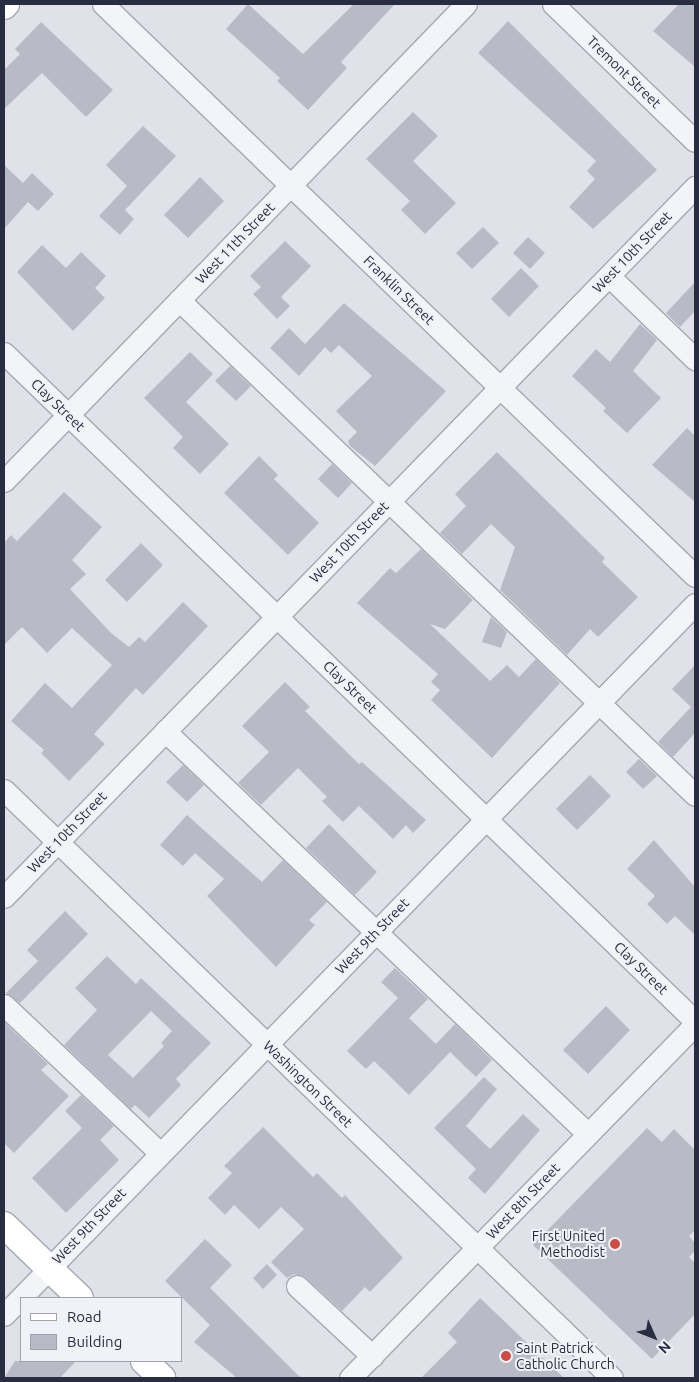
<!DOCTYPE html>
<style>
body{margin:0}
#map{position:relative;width:699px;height:1382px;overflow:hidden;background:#e1e2e9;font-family:Ubuntu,sans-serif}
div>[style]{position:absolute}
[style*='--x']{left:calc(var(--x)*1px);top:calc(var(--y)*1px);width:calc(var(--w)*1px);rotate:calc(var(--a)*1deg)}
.building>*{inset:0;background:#b8bbc6}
.roads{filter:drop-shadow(1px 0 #a6a8b3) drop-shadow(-1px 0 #a6a8b3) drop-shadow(0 1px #a6a8b3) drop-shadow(0 -1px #a6a8b3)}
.minor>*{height:21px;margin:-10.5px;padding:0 10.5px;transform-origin:10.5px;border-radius:10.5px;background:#f3f4f8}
.major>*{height:26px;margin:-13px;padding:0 13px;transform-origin:13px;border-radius:13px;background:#fff}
.dots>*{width:14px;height:14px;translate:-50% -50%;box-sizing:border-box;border:2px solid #f0f2f7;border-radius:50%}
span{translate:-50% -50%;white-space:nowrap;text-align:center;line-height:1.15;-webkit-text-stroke:4px #f0f2f7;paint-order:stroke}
.street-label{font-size:14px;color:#292d41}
.poi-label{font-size:14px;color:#292d41}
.right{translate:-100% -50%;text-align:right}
.left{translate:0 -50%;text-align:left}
.frame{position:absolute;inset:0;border:5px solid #292d41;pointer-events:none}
.legend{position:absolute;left:20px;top:1297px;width:162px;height:65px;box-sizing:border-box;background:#f0f2f7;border:1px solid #a0a3ae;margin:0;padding:6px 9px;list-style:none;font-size:15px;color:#292d41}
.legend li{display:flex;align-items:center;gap:10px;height:25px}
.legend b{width:25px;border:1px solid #a0a3ae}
.north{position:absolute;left:629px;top:1312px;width:50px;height:50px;-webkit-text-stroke:4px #f0f2f7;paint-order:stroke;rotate:134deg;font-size:14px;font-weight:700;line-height:20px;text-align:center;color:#292d41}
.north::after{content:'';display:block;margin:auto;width:18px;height:22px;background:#292d41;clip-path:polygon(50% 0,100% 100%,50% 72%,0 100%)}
</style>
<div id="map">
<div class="building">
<i style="clip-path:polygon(248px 4px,303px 54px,354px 4px,395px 4px,341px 62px,347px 68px,308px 110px,277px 81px,280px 78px,226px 29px)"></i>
<i style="clip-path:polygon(679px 4px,695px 4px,695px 67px,653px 31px)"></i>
<i style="clip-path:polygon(508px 21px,657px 170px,593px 229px,569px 207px,595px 179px,587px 171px,596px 161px,478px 53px)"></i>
<i style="clip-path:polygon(41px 22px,113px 90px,86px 117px,42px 73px,4px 109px,4px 70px,20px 54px,15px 49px)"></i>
<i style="clip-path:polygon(413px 112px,438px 136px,413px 161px,456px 203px,425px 234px,401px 210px,410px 201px,366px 159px)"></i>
<i style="clip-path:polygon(143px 126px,176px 156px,125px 210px,134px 219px,120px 235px,99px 216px,127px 186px,106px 165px)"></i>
<i style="clip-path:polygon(4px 165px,23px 183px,32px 173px,54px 194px,38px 211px,28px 202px,4px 229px)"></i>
<i style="clip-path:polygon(200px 177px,224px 201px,188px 238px,164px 215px)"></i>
<i style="clip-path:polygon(483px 227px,499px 243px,472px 269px,456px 253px)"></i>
<i style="clip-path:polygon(528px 237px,545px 253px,530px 269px,513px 253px)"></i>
<i style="clip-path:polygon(285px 241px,311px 266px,281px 297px,290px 306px,277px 319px,253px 294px,261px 287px,250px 276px)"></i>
<i style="clip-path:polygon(42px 245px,66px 268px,81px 252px,106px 276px,95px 288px,105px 298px,73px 331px,17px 272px)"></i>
<i style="clip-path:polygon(521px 268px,539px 286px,509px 317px,491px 299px)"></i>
<i style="clip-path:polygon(695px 282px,695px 311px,680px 327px,666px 313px)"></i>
<i style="clip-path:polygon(344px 303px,446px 391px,375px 466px,350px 446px,348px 441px,357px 432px,336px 411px,372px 376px,339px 345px,331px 353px,325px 347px,299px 376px,270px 348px,289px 328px,305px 344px)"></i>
<i style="clip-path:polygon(640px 324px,657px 340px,633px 371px,661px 398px,627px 433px,603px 411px,606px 408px,572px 376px,596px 349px,610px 362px)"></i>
<i style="clip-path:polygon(190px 352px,213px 374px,186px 402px,229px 444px,200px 474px,173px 448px,183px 437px,144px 398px)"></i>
<i style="clip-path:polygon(230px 366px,251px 386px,236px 401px,215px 381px)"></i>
<i style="clip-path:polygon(687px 428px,695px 436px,695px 502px,652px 465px)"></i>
<i style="clip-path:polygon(497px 452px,605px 558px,602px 562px,638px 597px,598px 637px,590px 629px,567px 655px,500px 590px,515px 547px,491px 524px,462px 554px,440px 533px,466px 506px,455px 494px)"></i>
<i style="clip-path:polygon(259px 456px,278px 475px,274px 479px,319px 523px,288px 555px,224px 493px)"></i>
<i style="clip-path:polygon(332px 464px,352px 483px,338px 498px,318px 479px)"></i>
<i style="clip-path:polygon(64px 492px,102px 527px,72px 560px,86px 574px,70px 589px,111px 633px,129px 647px,139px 637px,145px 642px,183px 602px,208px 626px,143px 695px,136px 688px,94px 734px,105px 744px,69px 781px,41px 753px,44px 750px,11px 721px,45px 683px,72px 708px,112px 665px,72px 628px,47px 653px,22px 627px,4px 645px,4px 543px,11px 535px,17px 541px)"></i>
<i style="clip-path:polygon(141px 543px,163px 565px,127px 602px,105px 580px)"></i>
<i style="clip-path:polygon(421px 549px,473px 600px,445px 629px,430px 624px,490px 681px,507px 665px,519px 677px,536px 659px,560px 683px,492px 758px,431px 700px,440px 690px,431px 682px,438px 674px,357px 603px,390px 568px,396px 573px)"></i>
<i style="clip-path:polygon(491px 617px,507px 632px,501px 648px,482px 642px)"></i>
<i style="clip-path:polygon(695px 665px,695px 733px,673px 757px,658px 742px,691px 707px,672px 689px)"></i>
<i style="clip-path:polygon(285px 682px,310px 707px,305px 711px,359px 764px,362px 762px,426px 820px,413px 833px,406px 825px,393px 839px,359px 806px,343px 822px,322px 801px,327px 797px,298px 768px,261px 805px,238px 783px,269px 752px,242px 726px)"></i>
<i style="clip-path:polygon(639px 759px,657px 776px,643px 789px,626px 772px)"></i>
<i style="clip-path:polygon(183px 765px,204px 785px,187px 802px,166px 782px)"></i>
<i style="clip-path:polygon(590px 775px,611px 796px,577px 830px,556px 809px)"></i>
<i style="clip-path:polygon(187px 815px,262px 882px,283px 860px,327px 902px,309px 920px,315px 925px,276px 967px,207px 896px,224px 879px,195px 853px,183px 866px,160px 845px)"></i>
<i style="clip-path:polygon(329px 824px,377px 872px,355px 895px,306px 848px)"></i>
<i style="clip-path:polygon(654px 840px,695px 887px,695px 935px,675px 916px,667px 924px,647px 904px,655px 896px,627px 869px)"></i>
<i style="clip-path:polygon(65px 911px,88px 934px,20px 1003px,6px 993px,38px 961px,27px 950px)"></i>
<i style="clip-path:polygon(evenodd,107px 956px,136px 984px,141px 978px,211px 1043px,176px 1079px,181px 1085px,149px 1118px,135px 1105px,131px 1109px,64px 1045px,97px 1010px,75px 988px,107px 956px,151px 1011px,172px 1031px,161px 1043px,164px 1046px,133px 1078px,108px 1055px,151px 1011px)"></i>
<i style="clip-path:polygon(395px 968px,428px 999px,409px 1018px,436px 1044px,455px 1024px,492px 1060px,476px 1077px,450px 1052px,409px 1095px,374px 1061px,366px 1069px,347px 1051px,398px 998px,381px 982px)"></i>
<i style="clip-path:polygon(606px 1006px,630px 1030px,588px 1074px,563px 1050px)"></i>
<i style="clip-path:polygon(4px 1022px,48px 1064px,41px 1070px,69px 1096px,14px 1153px,4px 1143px)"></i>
<i style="clip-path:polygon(484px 1077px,497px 1089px,466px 1126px,490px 1149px,523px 1114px,540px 1130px,485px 1194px,468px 1178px,476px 1169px,434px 1128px)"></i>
<i style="clip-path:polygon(81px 1095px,114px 1126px,100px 1140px,119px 1160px,66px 1213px,32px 1178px,82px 1128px,65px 1111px)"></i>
<i style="clip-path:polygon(263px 1127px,313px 1177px,317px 1173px,342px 1198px,345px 1195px,403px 1258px,370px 1292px,365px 1287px,342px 1311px,305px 1277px,294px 1274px,287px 1278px,271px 1262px,304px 1229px,281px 1207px,259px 1229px,234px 1205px,225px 1215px,208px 1198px,232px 1173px,224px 1166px)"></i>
<i style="clip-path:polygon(647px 1128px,662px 1142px,674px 1129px,695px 1150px,695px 1230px,689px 1236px,695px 1243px,695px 1251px,689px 1257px,695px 1263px,695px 1314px,652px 1359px,533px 1245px)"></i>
<i style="clip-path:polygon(205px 1239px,232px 1265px,210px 1288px,301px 1378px,237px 1378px,194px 1342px,210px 1325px,165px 1281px)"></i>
<i style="clip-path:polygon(267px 1264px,277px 1275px,263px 1289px,253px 1278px)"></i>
<i style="clip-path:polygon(480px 1298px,564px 1378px,421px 1378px,457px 1342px,448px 1333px)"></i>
<i style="clip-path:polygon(15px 1361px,76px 1361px,60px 1378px,4px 1378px)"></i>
</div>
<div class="roads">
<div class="minor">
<i style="--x:103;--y:4;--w:823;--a:44.02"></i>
<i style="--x:553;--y:4;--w:197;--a:44"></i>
<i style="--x:609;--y:276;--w:120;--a:44"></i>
<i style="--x:179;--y:300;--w:715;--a:43.81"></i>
<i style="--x:4;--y:353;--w:961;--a:44.03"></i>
<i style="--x:4;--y:481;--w:664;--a:-45.92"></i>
<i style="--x:165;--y:731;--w:584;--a:43.61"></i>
<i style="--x:4;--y:790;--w:846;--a:44.04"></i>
<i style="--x:4;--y:897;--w:991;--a:-45.78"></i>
<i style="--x:4;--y:1005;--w:215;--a:43.5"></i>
<i style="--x:297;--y:1286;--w:103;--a:43"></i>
<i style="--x:4;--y:1315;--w:991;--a:-45.82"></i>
<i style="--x:350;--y:1378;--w:494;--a:-45.7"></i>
</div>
<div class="major">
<i style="--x:4;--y:6;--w:3;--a:-45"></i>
<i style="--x:4;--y:1225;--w:105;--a:43.8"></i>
<i style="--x:144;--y:1361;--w:25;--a:43"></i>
</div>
</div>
<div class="dots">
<i style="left:615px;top:1244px;background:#ce4b46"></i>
<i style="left:506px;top:1356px;background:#ce4b46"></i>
</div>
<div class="street-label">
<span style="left:624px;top:72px;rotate:44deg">Tremont Street</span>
<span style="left:235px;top:243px;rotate:-46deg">West 11th Street</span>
<span style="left:632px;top:252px;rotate:-46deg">West 10th Street</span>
<span style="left:399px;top:290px;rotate:44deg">Franklin Street</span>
<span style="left:58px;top:405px;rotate:44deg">Clay Street</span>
<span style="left:349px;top:542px;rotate:-46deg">West 10th Street</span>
<span style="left:350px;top:687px;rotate:44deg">Clay Street</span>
<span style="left:67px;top:832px;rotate:-46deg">West 10th Street</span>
<span style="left:372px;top:936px;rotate:-46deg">West 9th Street</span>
<span style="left:641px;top:968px;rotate:44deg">Clay Street</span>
<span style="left:308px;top:1084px;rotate:44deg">Washington Street</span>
<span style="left:523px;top:1201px;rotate:-46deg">West 8th Street</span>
<span style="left:89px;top:1226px;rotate:-46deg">West 9th Street</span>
</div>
<div class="poi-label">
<span class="right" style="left:605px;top:1244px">First United<br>Methodist</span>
<span class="left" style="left:516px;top:1356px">Saint Patrick<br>Catholic Church</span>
</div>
<div class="frame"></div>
<ul class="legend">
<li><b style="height:6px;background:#fff"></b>Road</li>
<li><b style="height:14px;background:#b8bbc6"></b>Building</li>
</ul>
<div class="north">N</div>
</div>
